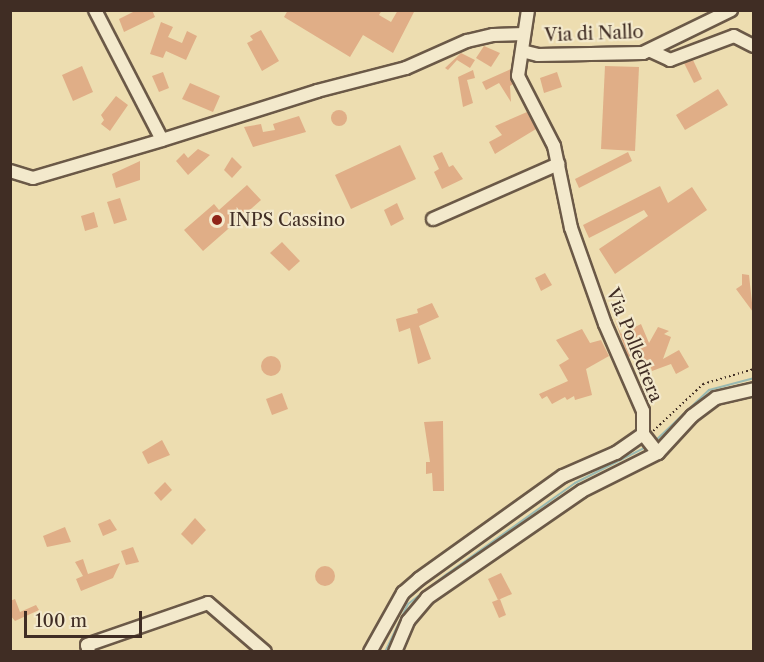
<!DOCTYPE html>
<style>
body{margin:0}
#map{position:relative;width:764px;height:662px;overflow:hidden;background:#edddb0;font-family:"Libre Caslon Text",serif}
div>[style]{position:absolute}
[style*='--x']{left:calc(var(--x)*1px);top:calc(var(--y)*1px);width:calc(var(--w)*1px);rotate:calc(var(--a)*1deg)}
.stream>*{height:2px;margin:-1px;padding:0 1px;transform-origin:1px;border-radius:1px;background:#9abab2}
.building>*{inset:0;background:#e0ae87}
.round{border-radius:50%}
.path>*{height:1.5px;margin-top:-0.75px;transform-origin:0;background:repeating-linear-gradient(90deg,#402d24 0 1.5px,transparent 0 4.5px)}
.roads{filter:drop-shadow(2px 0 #6b5947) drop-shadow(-2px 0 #6b5947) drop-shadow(0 2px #6b5947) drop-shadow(0 -2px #6b5947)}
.minor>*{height:12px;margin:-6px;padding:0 6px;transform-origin:6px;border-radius:6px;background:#f3e9cc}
.dots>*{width:16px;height:16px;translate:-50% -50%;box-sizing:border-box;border:3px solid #f3e9cc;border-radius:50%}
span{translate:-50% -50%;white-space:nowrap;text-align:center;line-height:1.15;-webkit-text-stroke:4.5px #f3e9cc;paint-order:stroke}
.street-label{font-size:18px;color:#402d24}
.poi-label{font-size:18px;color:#402d24}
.left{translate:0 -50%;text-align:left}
.frame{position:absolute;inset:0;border:12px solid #402d24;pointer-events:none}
.scale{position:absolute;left:24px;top:611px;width:118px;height:27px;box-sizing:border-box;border:3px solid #402d24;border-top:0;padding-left:8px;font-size:18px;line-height:21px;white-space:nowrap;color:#402d24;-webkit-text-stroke:4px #f3e9cc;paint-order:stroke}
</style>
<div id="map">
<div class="stream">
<i style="--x:654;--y:442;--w:76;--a:-43.4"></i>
<i style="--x:709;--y:390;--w:47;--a:-14.9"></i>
<i style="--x:385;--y:652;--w:53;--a:-64.4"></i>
<i style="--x:408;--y:604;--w:49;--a:-37.6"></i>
<i style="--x:447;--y:574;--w:157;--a:-35.4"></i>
<i style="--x:575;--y:483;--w:80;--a:-26.9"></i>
</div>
<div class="building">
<i style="clip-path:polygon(137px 10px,152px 10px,155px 17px,124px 32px,119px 19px)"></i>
<i style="clip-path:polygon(288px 10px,382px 10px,379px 15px,391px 22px,398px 10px,415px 10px,393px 53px,363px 35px,350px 57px,284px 17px)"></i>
<i style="clip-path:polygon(161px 22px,173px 27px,168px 37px,182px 43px,187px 31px,197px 36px,186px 60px,166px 51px,163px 58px,150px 54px)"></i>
<i style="clip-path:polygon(261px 30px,279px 61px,262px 71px,247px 43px,253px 40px,250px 36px)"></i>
<i style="clip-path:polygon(484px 46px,500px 53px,491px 67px,476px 58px)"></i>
<i style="clip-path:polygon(461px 53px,475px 60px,470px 68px,457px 60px,448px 70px,445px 68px)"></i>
<i style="clip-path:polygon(693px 60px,702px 79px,694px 83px,684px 63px)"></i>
<i style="clip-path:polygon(82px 66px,93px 92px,73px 101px,62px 75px)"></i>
<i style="clip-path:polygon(605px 66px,639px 67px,635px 151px,601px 149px)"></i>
<i style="clip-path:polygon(511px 69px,513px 84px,510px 86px,511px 102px,499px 83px,486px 90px,482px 82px)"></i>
<i style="clip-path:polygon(473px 70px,475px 78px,467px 80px,473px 103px,463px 107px,458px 77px)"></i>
<i style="clip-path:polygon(163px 72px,169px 88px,159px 92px,152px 76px)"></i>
<i style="clip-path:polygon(557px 72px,562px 87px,544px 93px,540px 78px)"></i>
<i style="clip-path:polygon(190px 83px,220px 96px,213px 112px,182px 99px)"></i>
<i style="clip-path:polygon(718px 89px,728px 105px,685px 130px,676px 115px)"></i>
<i style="clip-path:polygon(116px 96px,128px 105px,110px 131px,101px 124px,104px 120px,101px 115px)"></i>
<i class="round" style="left:331px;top:110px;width:16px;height:16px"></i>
<i style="clip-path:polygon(527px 112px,536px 129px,495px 154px,489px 142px,502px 135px,495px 126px)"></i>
<i style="clip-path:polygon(299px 116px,306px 132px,253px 147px,244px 127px,261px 124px,263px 132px,275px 130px,273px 124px)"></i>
<i style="clip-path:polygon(400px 145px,416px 179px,351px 209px,335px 175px)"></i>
<i style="clip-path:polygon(198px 149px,210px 155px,188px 175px,176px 161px,184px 153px,188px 158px)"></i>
<i style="clip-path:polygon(442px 152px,449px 167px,453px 165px,463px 179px,442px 189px,434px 172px,439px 169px,433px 156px)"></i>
<i style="clip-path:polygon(628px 152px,632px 161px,579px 188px,575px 179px)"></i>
<i style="clip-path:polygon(232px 157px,242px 167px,232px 178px,224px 170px)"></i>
<i style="clip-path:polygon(140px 161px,140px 180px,116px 188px,112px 174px)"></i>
<i style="clip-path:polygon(247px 185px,261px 200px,203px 251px,184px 230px,214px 204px,219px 210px)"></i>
<i style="clip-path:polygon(660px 186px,668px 203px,692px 187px,707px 210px,615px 274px,599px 249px,648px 216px,644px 210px,589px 238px,583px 225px)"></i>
<i style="clip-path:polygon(120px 198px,127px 220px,114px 224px,107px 202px)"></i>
<i style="clip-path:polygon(397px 203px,404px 219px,391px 226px,384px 210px)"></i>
<i style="clip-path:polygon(94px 212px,98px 227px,85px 231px,81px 216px)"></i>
<i style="clip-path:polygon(282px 242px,300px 261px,289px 271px,270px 253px)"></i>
<i style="clip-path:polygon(545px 273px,552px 285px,541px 291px,535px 278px)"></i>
<i style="clip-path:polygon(742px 274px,749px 275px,753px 312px,736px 289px,742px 285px)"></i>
<i style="clip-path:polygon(432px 303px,439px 317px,419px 326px,431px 359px,418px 364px,410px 328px,399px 332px,396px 319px,418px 313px,417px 309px)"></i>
<i style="clip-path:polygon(614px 317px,621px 334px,641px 324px,649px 343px,658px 327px,669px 331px,664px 334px,671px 337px,663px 359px,679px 350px,689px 367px,676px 374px,671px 364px,652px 371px,650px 365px,641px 368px,636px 354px,628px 357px)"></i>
<i style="clip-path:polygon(582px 329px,590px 343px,601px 340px,609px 356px,586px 369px,592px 395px,575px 400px,574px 396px,567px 400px,565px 397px,552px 404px,547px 396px,542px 399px,539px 394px,568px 381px,559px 365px,569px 359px,556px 340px)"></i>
<i class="round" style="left:261px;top:356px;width:20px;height:20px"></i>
<i style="clip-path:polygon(282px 393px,288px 409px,272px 415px,266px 399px)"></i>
<i style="clip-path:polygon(443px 421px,444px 491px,433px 491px,432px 473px,426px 474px,426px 462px,430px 462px,424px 422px)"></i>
<i style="clip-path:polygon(162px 440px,170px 455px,148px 464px,142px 452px)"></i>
<i style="clip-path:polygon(165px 482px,172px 490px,161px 501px,154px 493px)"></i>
<i style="clip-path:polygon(195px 518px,206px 530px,192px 545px,181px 534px)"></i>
<i style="clip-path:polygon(110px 519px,117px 530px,103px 536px,98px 524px)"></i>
<i style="clip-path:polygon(65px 527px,71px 542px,47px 547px,43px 536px)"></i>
<i style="clip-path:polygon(133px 547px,139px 562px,126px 565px,121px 551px)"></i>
<i style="clip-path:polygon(83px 559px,88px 574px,120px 563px,113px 578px,81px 591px,76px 579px,83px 576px,75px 562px)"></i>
<i class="round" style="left:315px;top:566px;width:20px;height:20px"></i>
<i style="clip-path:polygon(501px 573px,512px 594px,498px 600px,488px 579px)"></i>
<i style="clip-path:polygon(15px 599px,20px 612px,36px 605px,39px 610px,15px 621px,10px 615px,10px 601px)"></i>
<i style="clip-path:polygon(500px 599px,506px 615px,499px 618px,492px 602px)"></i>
</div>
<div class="path">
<i style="--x:653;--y:431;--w:69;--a:-43.2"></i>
<i style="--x:703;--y:384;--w:53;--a:-16.4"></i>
</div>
<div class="roads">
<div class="minor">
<i style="--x:95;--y:10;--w:146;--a:62.7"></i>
<i style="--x:162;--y:140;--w:163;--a:-17.5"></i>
<i style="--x:317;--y:91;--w:92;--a:-14.5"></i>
<i style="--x:406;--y:68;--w:67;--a:-23.9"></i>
<i style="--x:467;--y:41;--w:27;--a:-13"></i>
<i style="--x:493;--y:35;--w:31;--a:-2"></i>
<i style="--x:522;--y:51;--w:16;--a:14"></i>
<i style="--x:538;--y:55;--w:105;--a:-1.1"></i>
<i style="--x:643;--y:53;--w:98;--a:-26"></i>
<i style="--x:651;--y:51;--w:21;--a:25"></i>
<i style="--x:670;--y:60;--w:68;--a:-20.6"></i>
<i style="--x:734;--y:36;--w:22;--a:27"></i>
<i style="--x:10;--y:171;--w:24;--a:17"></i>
<i style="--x:33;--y:178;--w:134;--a:-16.4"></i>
<i style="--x:433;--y:219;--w:137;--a:-23.7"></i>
<i style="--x:643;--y:434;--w:24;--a:52"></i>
<i style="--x:89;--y:652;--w:7;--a:-106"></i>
<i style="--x:87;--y:645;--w:128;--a:-19.1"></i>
<i style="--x:208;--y:603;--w:75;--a:40.7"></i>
<i style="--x:370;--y:652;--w:68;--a:-60.8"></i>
<i style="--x:403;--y:593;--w:21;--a:-41"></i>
<i style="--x:419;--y:579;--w:177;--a:-35.6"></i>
<i style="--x:563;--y:476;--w:58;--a:-23.5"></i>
<i style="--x:616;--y:453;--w:33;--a:-35"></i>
<i style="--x:643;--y:434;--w:23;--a:-90"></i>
<i style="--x:643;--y:411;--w:95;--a:-113.6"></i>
<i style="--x:605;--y:324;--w:102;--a:-109.5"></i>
<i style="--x:571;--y:228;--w:84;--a:-101.7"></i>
<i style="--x:554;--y:146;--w:79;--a:-117.2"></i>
<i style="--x:518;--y:76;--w:67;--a:-81.4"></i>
<i style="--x:395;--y:652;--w:34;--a:-67"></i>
<i style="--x:408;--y:621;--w:30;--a:-50"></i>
<i style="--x:427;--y:598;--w:188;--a:-34.6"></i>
<i style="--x:582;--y:491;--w:85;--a:-26.6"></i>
<i style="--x:658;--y:453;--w:50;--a:-47.4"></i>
<i style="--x:692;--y:416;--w:30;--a:-37"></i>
<i style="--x:716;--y:398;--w:39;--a:-13"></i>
</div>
</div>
<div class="dots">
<i style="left:217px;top:220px;background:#8f2418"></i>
</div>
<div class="street-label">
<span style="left:594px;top:34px;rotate:-2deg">Via di Nallo</span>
<span style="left:634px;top:345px;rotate:68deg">Via Polledrera</span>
</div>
<div class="poi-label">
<span class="left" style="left:229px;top:220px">INPS Cassino</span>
</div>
<div class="frame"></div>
<div class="scale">100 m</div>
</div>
